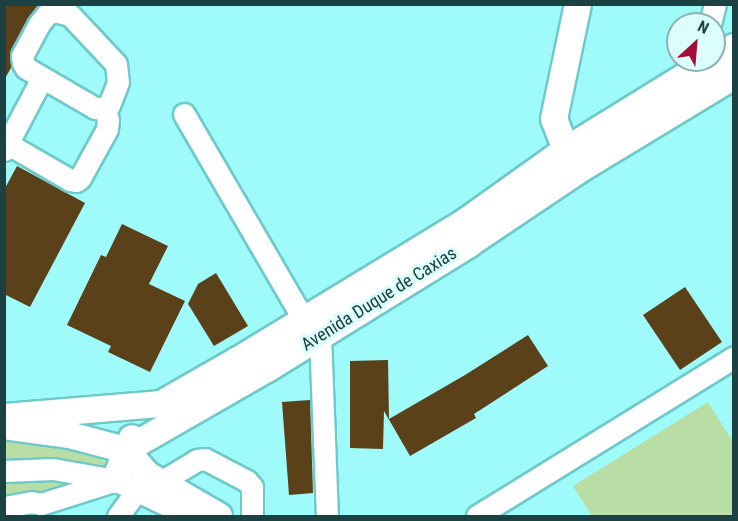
<!DOCTYPE html>
<style>
body{margin:0}
#map{position:relative;width:738px;height:521px;overflow:hidden;background:#9ffafa;font-family:"Roboto Condensed",sans-serif}
div>[style]{position:absolute}
[style*='--x']{left:calc(var(--x)*1px);top:calc(var(--y)*1px);width:calc(var(--w)*1px);rotate:calc(var(--a)*1deg)}
.green>*{inset:0;background:#b8dea6}
.building>*{inset:0;background:#5a4119}
.roads{filter:drop-shadow(2px 0 #6ec9ca) drop-shadow(-2px 0 #6ec9ca) drop-shadow(0 2px #6ec9ca) drop-shadow(0 -2px #6ec9ca)}
.minor>*{height:21px;margin:-10.5px;padding:0 10.5px;transform-origin:10.5px;border-radius:10.5px;background:#fff}
.major>*{height:26px;margin:-13px;padding:0 13px;transform-origin:13px;border-radius:13px;background:#fff}
span{translate:-50% -50%;white-space:nowrap;text-align:center;line-height:1.15;-webkit-text-stroke:6px #dbfdfc;paint-order:stroke}
.street-label{font-size:18px;color:#1b4142}
.frame{position:absolute;inset:0;border:6px solid #1b4142;pointer-events:none}
.north{position:absolute;left:666px;top:12px;width:60px;height:60px;box-sizing:border-box;background:#dbfdfc;border:2px solid #8eb2b2;border-radius:50%;rotate:26deg;font-size:16px;font-weight:700;line-height:24px;text-align:center;color:#1b4142}
.north::after{content:'';display:block;margin:auto;width:21px;height:27px;background:#a60c36;clip-path:polygon(50% 0,100% 100%,50% 72%,0 100%)}
</style>
<div id="map">
<div class="green">
<i style="clip-path:polygon(708px 402px,733px 442px,733px 516px,592px 516px,573px 486px)"></i>
<i style="clip-path:polygon(5px 433px,69px 435px,111px 467px,104px 485px,5px 497px)"></i>
</div>
<div class="building">
<i style="clip-path:polygon(8px 4px,39px 4px,28px 18px,11px 50px,11px 68px,4px 80px,4px 10px)"></i>
<i style="clip-path:polygon(17px 166px,85px 203px,30px 307px,4px 294px,4px 190px)"></i>
<i style="clip-path:polygon(122px 224px,168px 246px,149px 284px,185px 301px,150px 372px,108px 352px,111px 346px,67px 325px,101px 255px,106px 257px)"></i>
<i style="clip-path:polygon(216px 273px,248px 326px,214px 346px,188px 304px,198px 284px)"></i>
<i style="clip-path:polygon(685px 287px,722px 342px,680px 370px,643px 315px)"></i>
<i style="clip-path:polygon(528px 335px,548px 366px,474px 414px,476px 418px,410px 456px,384px 411px,383px 449px,350px 448px,350px 361px,388px 360px,389px 419px,465px 375px)"></i>
<i style="clip-path:polygon(310px 400px,313px 493px,289px 495px,282px 402px)"></i>
</div>
<div class="roads">
<div class="minor">
<i style="--x:54;--y:11;--w:16;--a:14"></i>
<i style="--x:70;--y:15;--w:67;--a:46.8"></i>
<i style="--x:116;--y:64;--w:18;--a:84"></i>
<i style="--x:118;--y:82;--w:25;--a:111"></i>
<i style="--x:109;--y:105;--w:6;--a:149"></i>
<i style="--x:104;--y:108;--w:9;--a:180"></i>
<i style="--x:95;--y:108;--w:80;--a:-149.9"></i>
<i style="--x:26;--y:68;--w:6;--a:-121"></i>
<i style="--x:23;--y:63;--w:7;--a:-98"></i>
<i style="--x:22;--y:56;--w:36;--a:-62"></i>
<i style="--x:39;--y:24;--w:13;--a:-51"></i>
<i style="--x:47;--y:14;--w:8;--a:-23"></i>
<i style="--x:710;--y:24;--w:21;--a:-76"></i>
<i style="--x:184;--y:114;--w:238;--a:59.8"></i>
<i style="--x:8;--y:144;--w:72;--a:30.1"></i>
<i style="--x:70;--y:180;--w:6;--a:9"></i>
<i style="--x:76;--y:181;--w:5;--a:-37"></i>
<i style="--x:80;--y:178;--w:56;--a:-61.1"></i>
<i style="--x:107;--y:129;--w:9;--a:-84"></i>
<i style="--x:108;--y:120;--w:13;--a:-108"></i>
<i style="--x:4;--y:150;--w:81;--a:-62.2"></i>
<i style="--x:320;--y:335;--w:181;--a:87.8"></i>
<i style="--x:4;--y:471;--w:49;--a:-2.3"></i>
<i style="--x:53;--y:469;--w:63;--a:10.1"></i>
<i style="--x:115;--y:480;--w:82;--a:25.9"></i>
<i style="--x:159;--y:483;--w:44;--a:-31.2"></i>
<i style="--x:197;--y:460;--w:8;--a:-7"></i>
<i style="--x:205;--y:459;--w:47;--a:27.6"></i>
<i style="--x:247;--y:481;--w:8;--a:50"></i>
<i style="--x:252;--y:487;--w:29;--a:90"></i>
<i style="--x:4;--y:507;--w:27;--a:-10"></i>
<i style="--x:31;--y:502;--w:10;--a:11"></i>
<i style="--x:41;--y:504;--w:76;--a:-17.7"></i>
<i style="--x:118;--y:516;--w:47;--a:-53.6"></i>
<i style="--x:477;--y:516;--w:302;--a:-31.7"></i>
</div>
<div class="major">
<i style="--x:714;--y:59;--w:23;--a:-31"></i>
<i style="--x:575;--y:164;--w:17;--a:-123"></i>
<i style="--x:566;--y:150;--w:33;--a:-111"></i>
<i style="--x:554;--y:119;--w:117;--a:-78.2"></i>
<i style="--x:5;--y:417;--w:157;--a:-4.8"></i>
<i style="--x:161;--y:404;--w:89;--a:-29.7"></i>
<i style="--x:238;--y:360;--w:266;--a:-31.3"></i>
<i style="--x:465;--y:222;--w:124;--a:-35.5"></i>
<i style="--x:566;--y:150;--w:172;--a:-31.7"></i>
<i style="--x:4;--y:426;--w:66;--a:7.9"></i>
<i style="--x:69;--y:435;--w:59;--a:14.7"></i>
<i style="--x:126;--y:450;--w:163;--a:-29.9"></i>
<i style="--x:267;--y:369;--w:238;--a:-31.7"></i>
<i style="--x:469;--y:244;--w:133;--a:-33.9"></i>
<i style="--x:579;--y:170;--w:181;--a:-31.2"></i>
<i style="--x:126;--y:450;--w:33;--a:49"></i>
<i style="--x:148;--y:475;--w:82;--a:30"></i>
<i style="--x:115;--y:480;--w:45;--a:-68"></i>
</div>
</div>
<div class="street-label">
<span style="left:379px;top:299px;rotate:-32deg">Avenida Duque de Caxias</span>
</div>
<div class="frame"></div>
<div class="north">N</div>
</div>
